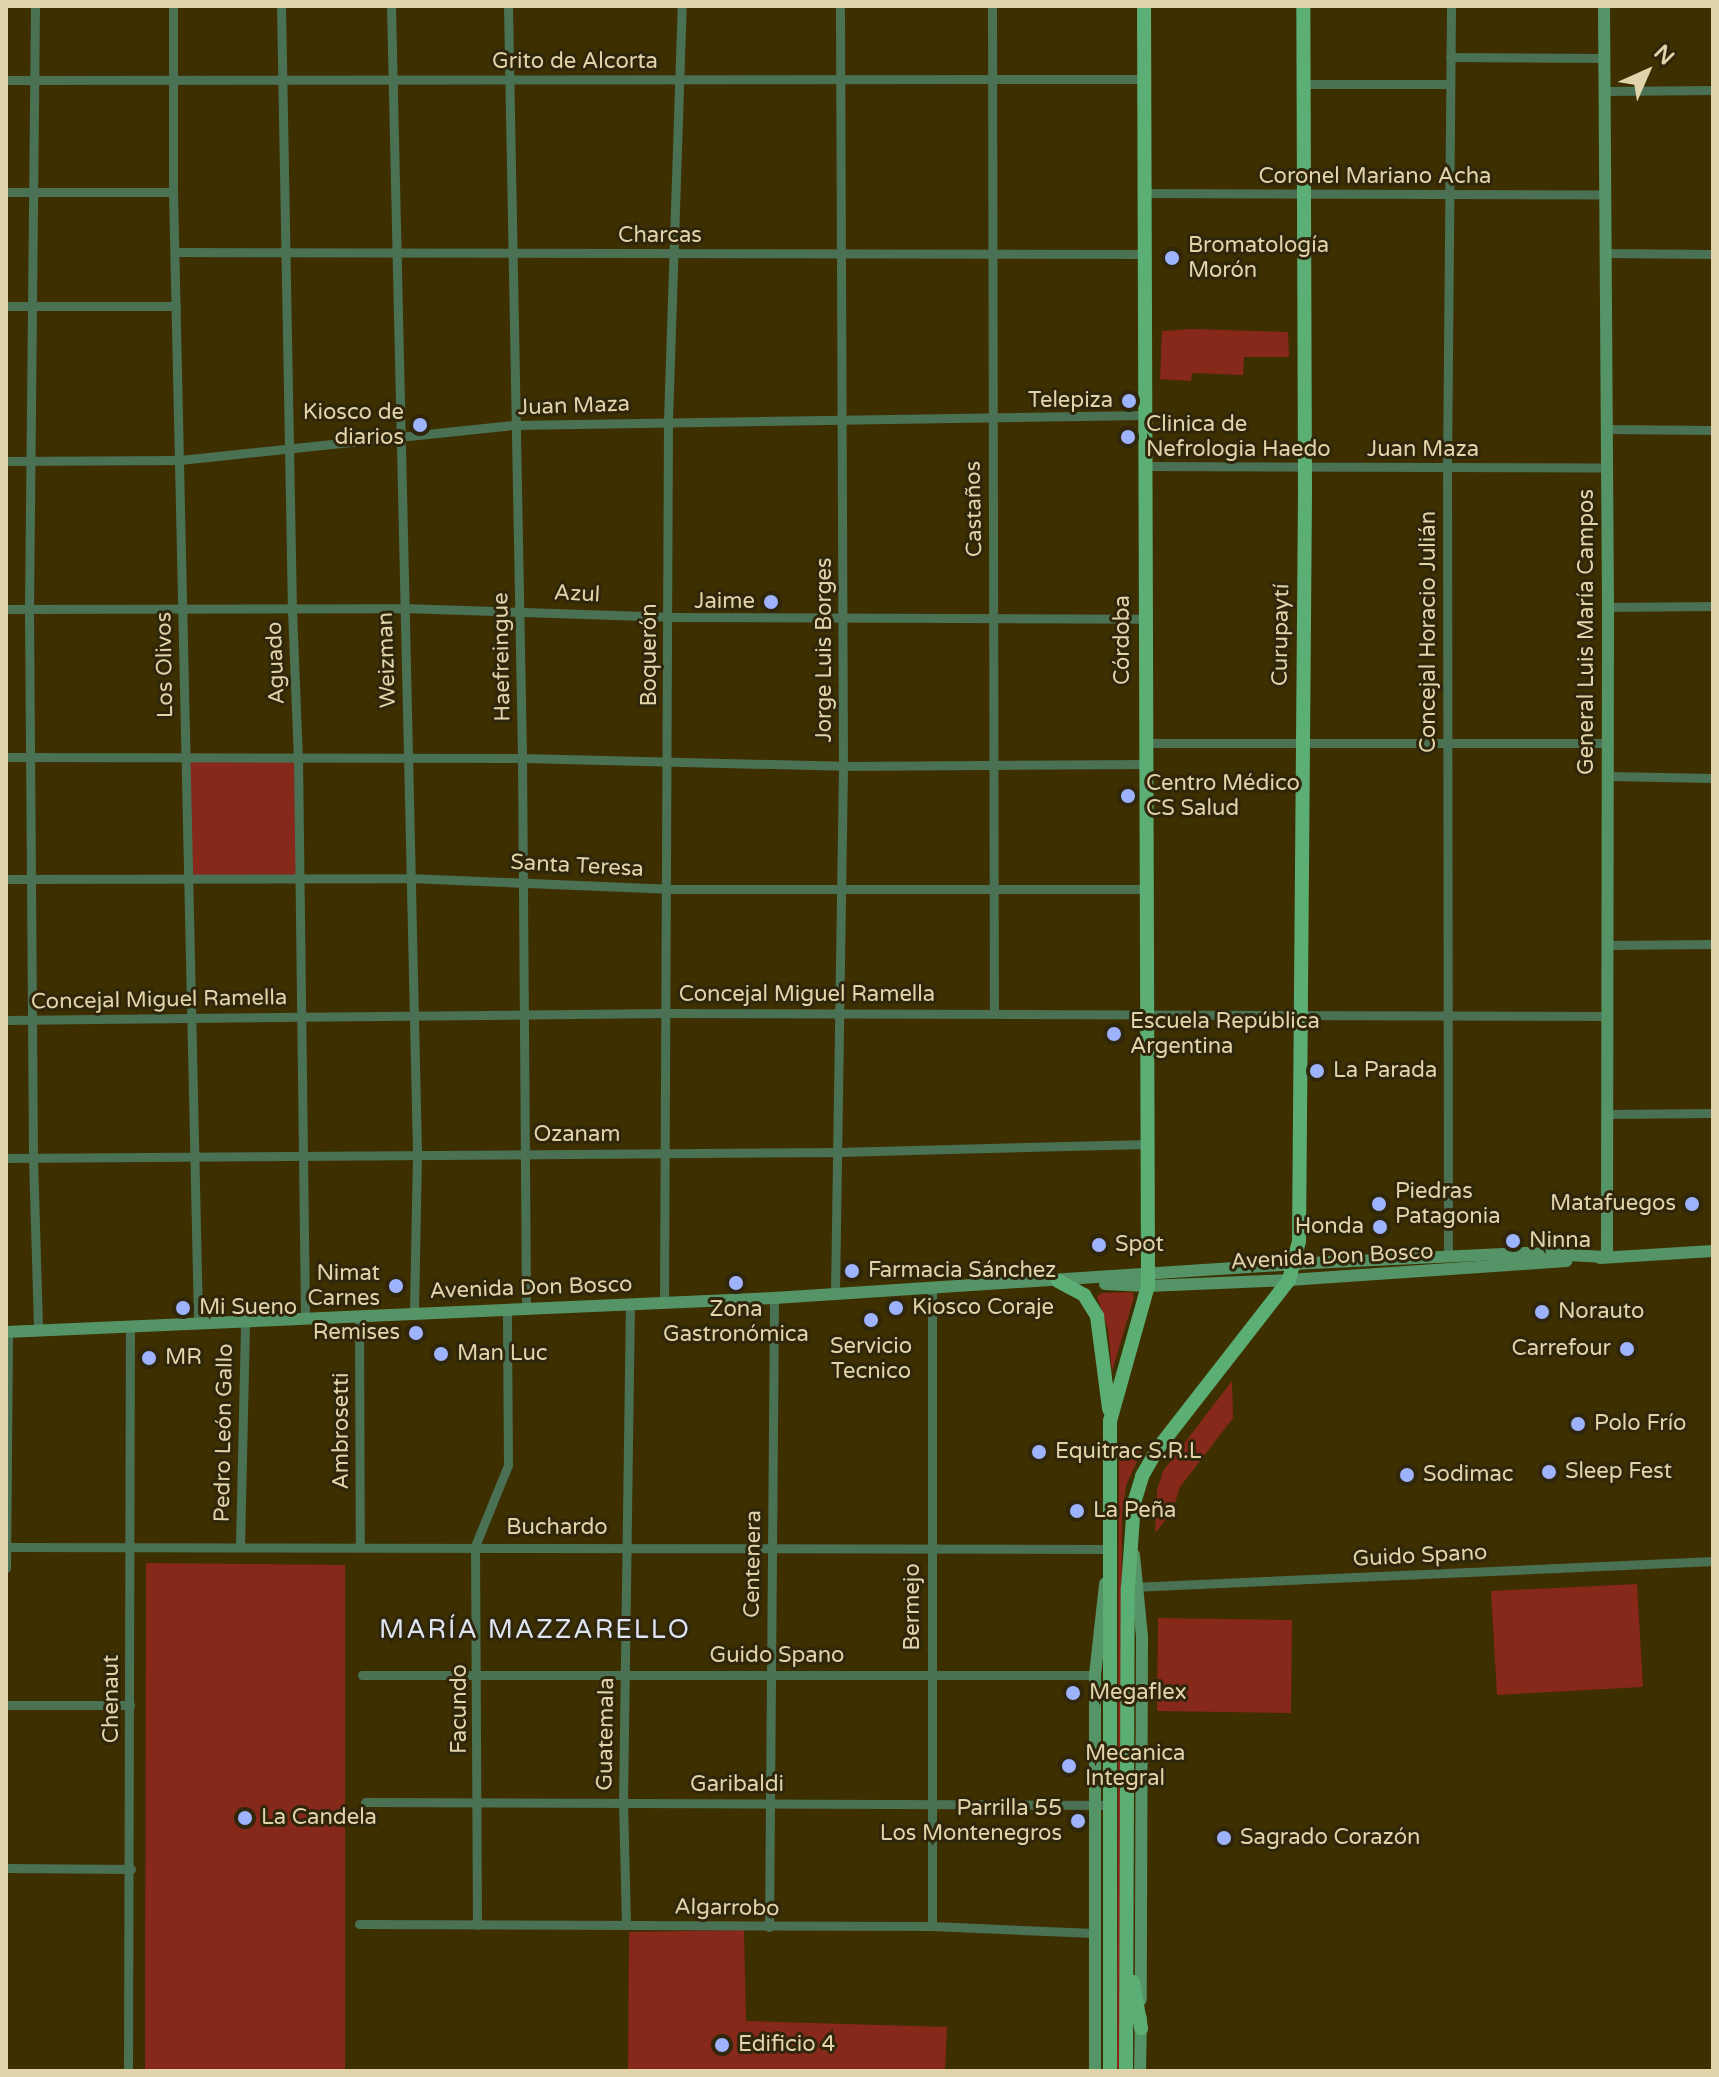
<!DOCTYPE html>
<meta charset="utf-8">
<style>
body{margin:0}
#map{position:relative;width:1719px;height:2077px;overflow:hidden;background:#3d2f00;font-family:"Varela Round",sans-serif}
div>[style]{position:absolute}
[style*='--x']{left:calc(var(--x)*1px);top:calc(var(--y)*1px);width:calc(var(--w)*1px);rotate:calc(var(--a)*1deg)}
.green>*{inset:0;background:#86281a}
.street>*{height:9px;margin:-4.5px;padding:0 4.5px;transform-origin:4.5px;border-radius:4.5px;background:#4a7154}
.secondary>*{height:12px;margin:-6px;padding:0 6px;transform-origin:6px;border-radius:6px;background:#559466}
.primary>*{height:14px;margin:-7px;padding:0 7px;transform-origin:7px;border-radius:7px;background:#5caf74}
.dots>*{width:22px;height:22px;translate:-50% -50%;box-sizing:border-box;border:4px solid #2f260b;border-radius:50%}
span{translate:-50% -50%;white-space:nowrap;text-align:center;line-height:1.15;-webkit-text-stroke:6px #2f260b;paint-order:stroke}
.street-label{font-size:22px;color:#e1d4ab}
.poi-label{font-size:22px;color:#e1d4ab}
.left{translate:0 -50%;text-align:left}
.right{translate:-100% -50%;text-align:right}
.quarter-label{font-size:26px;color:#dfe4f2;letter-spacing:2px}
.frame{position:absolute;inset:0;border:8px solid #e1d4ab;pointer-events:none}
.north{position:absolute;left:1607px;top:32px;width:80px;height:80px;-webkit-text-stroke:6px #2f260b;paint-order:stroke;rotate:45deg;font-size:22px;font-weight:700;line-height:32px;text-align:center;color:#e1d4ab}
.north::after{content:'';display:block;margin:auto;width:28px;height:36px;background:#e1d4ab;clip-path:polygon(50% 0,100% 100%,50% 72%,0 100%)}
</style>
<div id="map">
<div class="green">
<i style="clip-path:polygon(1193px 329px,1288px 332px,1289px 357px,1244px 357px,1243px 375px,1192px 373px,1191px 381px,1160px 379px,1162px 331px)"></i>
<i style="clip-path:polygon(185px 757px,298px 758px,299px 877px,190px 878px)"></i>
<i style="clip-path:polygon(1132px 1292px,1134px 1297px,1112px 1372px,1108px 1330px,1097px 1296px,1102px 1293px)"></i>
<i style="clip-path:polygon(1232px 1381px,1233px 1418px,1180px 1487px,1172px 1512px,1155px 1533px,1157px 1490px,1163px 1471px)"></i>
<i style="clip-path:polygon(1119px 1451px,1142px 1451px,1126px 1485px,1122px 1515px,1120px 2067px,1117px 2069px)"></i>
<i style="clip-path:polygon(146px 1563px,345px 1565px,345px 2071px,145px 2071px)"></i>
<i style="clip-path:polygon(1637px 1584px,1643px 1687px,1497px 1695px,1491px 1591px)"></i>
<i style="clip-path:polygon(1158px 1618px,1292px 1620px,1291px 1713px,1157px 1711px)"></i>
<i style="clip-path:polygon(744px 1930px,746px 2021px,947px 2027px,945px 2071px,628px 2071px,629px 1932px)"></i>
</div>
<div class="street">
<i style="--x:35;--y:6;--w:603;--a:90.57"></i>
<i style="--x:29;--y:609;--w:549;--a:89.58"></i>
<i style="--x:33;--y:1158;--w:173;--a:88.3"></i>
<i style="--x:173;--y:6;--w:186;--a:90"></i>
<i style="--x:173;--y:192;--w:1131;--a:88.73"></i>
<i style="--x:281;--y:6;--w:604;--a:88.96"></i>
<i style="--x:292;--y:610;--w:148;--a:87.7"></i>
<i style="--x:298;--y:758;--w:560;--a:89.28"></i>
<i style="--x:391;--y:6;--w:1148;--a:88.7"></i>
<i style="--x:417;--y:1154;--w:158;--a:91.1"></i>
<i style="--x:508;--y:6;--w:752;--a:88.93"></i>
<i style="--x:522;--y:758;--w:550;--a:89.58"></i>
<i style="--x:992;--y:6;--w:1006;--a:89.89"></i>
<i style="--x:1450;--y:57;--w:154;--a:0.4"></i>
<i style="--x:6;--y:80;--w:1138;--a:-0.05"></i>
<i style="--x:1304;--y:84;--w:145;--a:0"></i>
<i style="--x:1605;--y:91;--w:108;--a:-0.5"></i>
<i style="--x:6;--y:192;--w:167;--a:0"></i>
<i style="--x:1144;--y:193;--w:461;--a:0.2"></i>
<i style="--x:175;--y:252;--w:970;--a:0.12"></i>
<i style="--x:1605;--y:253;--w:108;--a:0.5"></i>
<i style="--x:6;--y:306;--w:170;--a:0"></i>
<i style="--x:1605;--y:429;--w:108;--a:0.5"></i>
<i style="--x:6;--y:461;--w:174;--a:-0.3"></i>
<i style="--x:180;--y:460;--w:336;--a:-6"></i>
<i style="--x:514;--y:425;--w:631;--a:-0.91"></i>
<i style="--x:1145;--y:466;--w:460;--a:0.2"></i>
<i style="--x:1608;--y:607;--w:105;--a:-0.5"></i>
<i style="--x:6;--y:609;--w:397;--a:-0.1"></i>
<i style="--x:403;--y:608;--w:265;--a:1.9"></i>
<i style="--x:668;--y:617;--w:477;--a:0.2"></i>
<i style="--x:1145;--y:743;--w:463;--a:0"></i>
<i style="--x:6;--y:757;--w:516;--a:0.11"></i>
<i style="--x:522;--y:758;--w:321;--a:1.4"></i>
<i style="--x:843;--y:766;--w:303;--a:-0.4"></i>
<i style="--x:1608;--y:776;--w:105;--a:1.1"></i>
<i style="--x:6;--y:879;--w:403;--a:-0.1"></i>
<i style="--x:409;--y:878;--w:259;--a:2.4"></i>
<i style="--x:668;--y:889;--w:478;--a:0"></i>
<i style="--x:1609;--y:945;--w:104;--a:-0.6"></i>
<i style="--x:6;--y:1020;--w:660;--a:-0.61"></i>
<i style="--x:666;--y:1013;--w:942;--a:0.18"></i>
<i style="--x:1607;--y:1114;--w:106;--a:-0.5"></i>
<i style="--x:6;--y:1158;--w:832;--a:-0.41"></i>
<i style="--x:838;--y:1152;--w:310;--a:-1.5"></i>
<i style="--x:1448;--y:1257;--w:789;--a:-90.07"></i>
<i style="--x:1447;--y:468;--w:462;--a:-89.5"></i>
<i style="--x:835;--y:1293;--w:527;--a:-89.13"></i>
<i style="--x:843;--y:766;--w:760;--a:-90.23"></i>
<i style="--x:664;--y:1303;--w:883;--a:-89.74"></i>
<i style="--x:668;--y:420;--w:414;--a:-88.1"></i>
<i style="--x:359;--y:1315;--w:231;--a:89.8"></i>
<i style="--x:240;--y:1546;--w:225;--a:-88.7"></i>
<i style="--x:6;--y:1547;--w:1102;--a:0.1"></i>
<i style="--x:6;--y:1568;--w:236;--a:-89.5"></i>
<i style="--x:1132;--y:1587;--w:582;--a:-2.56"></i>
<i style="--x:362;--y:1675;--w:733;--a:0"></i>
<i style="--x:6;--y:1705;--w:124;--a:0"></i>
<i style="--x:365;--y:1802;--w:744;--a:0.23"></i>
<i style="--x:6;--y:1868;--w:125;--a:0.5"></i>
<i style="--x:359;--y:1924;--w:573;--a:0.2"></i>
<i style="--x:932;--y:1926;--w:162;--a:2.5"></i>
<i style="--x:626;--y:1924;--w:122;--a:-91.4"></i>
<i style="--x:623;--y:1802;--w:498;--a:-89.2"></i>
<i style="--x:477;--y:1925;--w:379;--a:-90.3"></i>
<i style="--x:475;--y:1546;--w:87;--a:-67.8"></i>
<i style="--x:508;--y:1465;--w:156;--a:-90.4"></i>
<i style="--x:932;--y:1926;--w:638;--a:-90"></i>
<i style="--x:769;--y:1927;--w:629;--a:-89.54"></i>
<i style="--x:128;--y:2071;--w:745;--a:-89.85"></i>
</div>
<div class="secondary">
<i style="--x:1604;--y:6;--w:601;--a:89.62"></i>
<i style="--x:1608;--y:607;--w:650;--a:90.09"></i>
<i style="--x:1600;--y:1258;--w:113;--a:-3.5"></i>
<i style="--x:1105;--y:1284;--w:43;--a:2.7"></i>
<i style="--x:1148;--y:1286;--w:141;--a:-2.4"></i>
<i style="--x:1289;--y:1280;--w:278;--a:-3.9"></i>
<i style="--x:6;--y:1332;--w:769;--a:-2.53"></i>
<i style="--x:774;--y:1298;--w:538;--a:-3.73"></i>
<i style="--x:1311;--y:1263;--w:215;--a:-2.7"></i>
<i style="--x:1526;--y:1253;--w:81;--a:2.8"></i>
<i style="--x:1134;--y:1555;--w:81;--a:84.4"></i>
<i style="--x:1142;--y:1636;--w:364;--a:90.2"></i>
<i style="--x:1095;--y:2071;--w:396;--a:-90"></i>
<i style="--x:1095;--y:1675;--w:92;--a:-83.7"></i>
<i style="--x:1140;--y:2071;--w:53;--a:-88.9"></i>
</div>
<div class="primary">
<i style="--x:1058;--y:1281;--w:30;--a:28"></i>
<i style="--x:1084;--y:1295;--w:25;--a:58"></i>
<i style="--x:1097;--y:1316;--w:94;--a:82.6"></i>
<i style="--x:1133;--y:1982;--w:47;--a:80.1"></i>
<i style="--x:1110;--y:2071;--w:650;--a:-90"></i>
<i style="--x:1110;--y:1421;--w:140;--a:-74.3"></i>
<i style="--x:1148;--y:1286;--w:12;--a:-90"></i>
<i style="--x:1148;--y:1274;--w:1268;--a:-90.18"></i>
<i style="--x:1126;--y:2071;--w:484;--a:-89.8"></i>
<i style="--x:1128;--y:1587;--w:84;--a:-85.9"></i>
<i style="--x:1134;--y:1503;--w:28;--a:-73"></i>
<i style="--x:1142;--y:1476;--w:34;--a:-60"></i>
<i style="--x:1159;--y:1447;--w:212;--a:-52.1"></i>
<i style="--x:1289;--y:1280;--w:40;--a:-75.6"></i>
<i style="--x:1299;--y:1241;--w:754;--a:-89.54"></i>
<i style="--x:1305;--y:487;--w:481;--a:-90.2"></i>
</div>
<div class="dots">
<i style="left:1172px;top:258px;background:#9eb3fd"></i>
<i style="left:1129px;top:401px;background:#9eb3fd"></i>
<i style="left:420px;top:425px;background:#9eb3fd"></i>
<i style="left:1128px;top:437px;background:#9eb3fd"></i>
<i style="left:771px;top:602px;background:#9eb3fd"></i>
<i style="left:1128px;top:796px;background:#9eb3fd"></i>
<i style="left:1114px;top:1034px;background:#9eb3fd"></i>
<i style="left:1317px;top:1071px;background:#9eb3fd"></i>
<i style="left:1379px;top:1204px;background:#9eb3fd"></i>
<i style="left:1692px;top:1204px;background:#9eb3fd"></i>
<i style="left:1380px;top:1227px;background:#9eb3fd"></i>
<i style="left:1513px;top:1241px;background:#9eb3fd"></i>
<i style="left:1099px;top:1245px;background:#9eb3fd"></i>
<i style="left:852px;top:1271px;background:#9eb3fd"></i>
<i style="left:736px;top:1283px;background:#9eb3fd"></i>
<i style="left:396px;top:1286px;background:#9eb3fd"></i>
<i style="left:183px;top:1308px;background:#9eb3fd"></i>
<i style="left:896px;top:1308px;background:#9eb3fd"></i>
<i style="left:1542px;top:1312px;background:#9eb3fd"></i>
<i style="left:871px;top:1320px;background:#9eb3fd"></i>
<i style="left:416px;top:1333px;background:#9eb3fd"></i>
<i style="left:1627px;top:1349px;background:#9eb3fd"></i>
<i style="left:441px;top:1354px;background:#9eb3fd"></i>
<i style="left:149px;top:1358px;background:#9eb3fd"></i>
<i style="left:1578px;top:1424px;background:#9eb3fd"></i>
<i style="left:1039px;top:1452px;background:#9eb3fd"></i>
<i style="left:1549px;top:1472px;background:#9eb3fd"></i>
<i style="left:1407px;top:1475px;background:#9eb3fd"></i>
<i style="left:1077px;top:1511px;background:#9eb3fd"></i>
<i style="left:1073px;top:1693px;background:#9eb3fd"></i>
<i style="left:1069px;top:1766px;background:#9eb3fd"></i>
<i style="left:245px;top:1818px;background:#9eb3fd"></i>
<i style="left:1078px;top:1821px;background:#9eb3fd"></i>
<i style="left:1224px;top:1838px;background:#9eb3fd"></i>
<i style="left:722px;top:2045px;background:#9eb3fd"></i>
</div>
<div class="street-label">
<span style="left:575px;top:62px">Grito de Alcorta</span>
<span style="left:1375px;top:177px">Coronel Mariano Acha</span>
<span style="left:660px;top:236px">Charcas</span>
<span style="left:574px;top:406px;rotate:-2deg">Juan Maza</span>
<span style="left:1423px;top:450px">Juan Maza</span>
<span style="left:974px;top:509px;rotate:-91deg">Castaños</span>
<span style="left:577px;top:594px;rotate:3deg">Azul</span>
<span style="left:1429px;top:632px;rotate:-90deg">Concejal Horacio Julián</span>
<span style="left:1587px;top:632px;rotate:-90deg">General Luis María Campos</span>
<span style="left:1281px;top:635px;rotate:-89deg">Curupaytí</span>
<span style="left:1123px;top:640px;rotate:-90deg">Córdoba</span>
<span style="left:825px;top:650px;rotate:-90deg">Jorge Luis Borges</span>
<span style="left:650px;top:655px;rotate:-90deg">Boquerón</span>
<span style="left:502px;top:657px;rotate:-91deg">Haefreingue</span>
<span style="left:387px;top:660px;rotate:-92deg">Weizman</span>
<span style="left:276px;top:663px;rotate:-92deg">Aguado</span>
<span style="left:165px;top:665px;rotate:-91deg">Los Olivos</span>
<span style="left:577px;top:866px;rotate:3deg">Santa Teresa</span>
<span style="left:807px;top:995px">Concejal Miguel Ramella</span>
<span style="left:159px;top:1000px;rotate:-1deg">Concejal Miguel Ramella</span>
<span style="left:577px;top:1135px">Ozanam</span>
<span style="left:1332px;top:1257px;rotate:-3deg">Avenida Don Bosco</span>
<span style="left:531px;top:1288px;rotate:-2deg">Avenida Don Bosco</span>
<span style="left:342px;top:1431px;rotate:-90deg">Ambrosetti</span>
<span style="left:224px;top:1433px;rotate:-89deg">Pedro León Gallo</span>
<span style="left:557px;top:1528px">Buchardo</span>
<span style="left:1420px;top:1556px;rotate:-3deg">Guido Spano</span>
<span style="left:753px;top:1564px;rotate:-89deg">Centenera</span>
<span style="left:913px;top:1607px;rotate:-90deg">Bermejo</span>
<span style="left:777px;top:1656px">Guido Spano</span>
<span style="left:112px;top:1699px;rotate:-90deg">Chenaut</span>
<span style="left:460px;top:1709px;rotate:-90deg">Facundo</span>
<span style="left:606px;top:1734px;rotate:-89deg">Guatemala</span>
<span style="left:737px;top:1785px">Garibaldi</span>
<span style="left:727px;top:1908px;rotate:1deg">Algarrobo</span>
</div>
<div class="poi-label">
<span class="left" style="left:1188px;top:258px">Bromatología<br>Morón</span>
<span class="right" style="left:1113px;top:401px">Telepiza</span>
<span class="right" style="left:404px;top:425px">Kiosco de<br>diarios</span>
<span class="left" style="left:1146px;top:437px">Clinica de<br>Nefrologia Haedo</span>
<span class="right" style="left:755px;top:602px">Jaime</span>
<span class="left" style="left:1146px;top:796px">Centro Médico<br>CS Salud</span>
<span class="left" style="left:1130px;top:1034px">Escuela República<br>Argentina</span>
<span class="left" style="left:1333px;top:1071px">La Parada</span>
<span class="left" style="left:1395px;top:1204px">Piedras<br>Patagonia</span>
<span class="right" style="left:1676px;top:1204px">Matafuegos</span>
<span class="right" style="left:1364px;top:1227px">Honda</span>
<span class="left" style="left:1529px;top:1241px">Ninna</span>
<span class="left" style="left:1115px;top:1245px">Spot</span>
<span class="left" style="left:868px;top:1271px">Farmacia Sánchez</span>
<span class="right" style="left:380px;top:1286px">Nimat<br>Carnes</span>
<span class="left" style="left:199px;top:1308px">Mi Sueno</span>
<span class="left" style="left:912px;top:1308px">Kiosco Coraje</span>
<span style="left:736px;top:1322px">Zona<br>Gastronómica</span>
<span class="left" style="left:1558px;top:1312px">Norauto</span>
<span class="right" style="left:400px;top:1333px">Remises</span>
<span style="left:871px;top:1359px">Servicio<br>Tecnico</span>
<span class="right" style="left:1611px;top:1349px">Carrefour</span>
<span class="left" style="left:457px;top:1354px">Man Luc</span>
<span class="left" style="left:165px;top:1358px">MR</span>
<span class="left" style="left:1594px;top:1424px">Polo Frío</span>
<span class="left" style="left:1055px;top:1452px">Equitrac S.R.L</span>
<span class="left" style="left:1565px;top:1472px">Sleep Fest</span>
<span class="left" style="left:1423px;top:1475px">Sodimac</span>
<span class="left" style="left:1093px;top:1511px">La Peña</span>
<span class="left" style="left:1089px;top:1693px">Megaflex</span>
<span class="left" style="left:1085px;top:1766px">Mecanica<br>Integral</span>
<span class="right" style="left:1062px;top:1821px">Parrilla 55<br>Los Montenegros</span>
<span class="left" style="left:261px;top:1818px">La Candela</span>
<span class="left" style="left:1240px;top:1838px">Sagrado Corazón</span>
<span class="left" style="left:738px;top:2045px">Edificio 4</span>
</div>
<div class="quarter-label">
<span style="left:535px;top:1630px">MARÍA MAZZARELLO</span>
</div>
<div class="frame"></div>
<div class="north">N</div>
</div>
